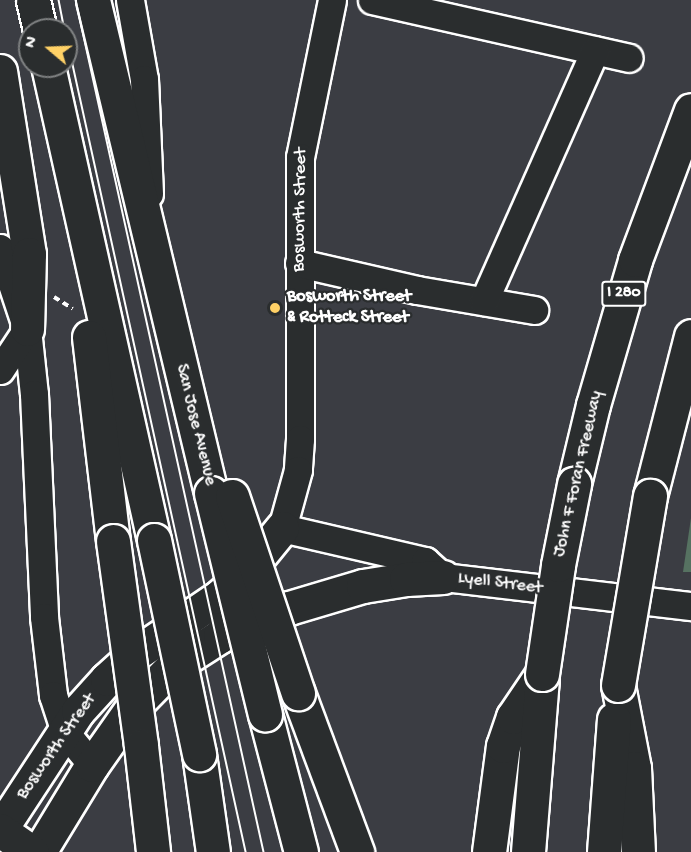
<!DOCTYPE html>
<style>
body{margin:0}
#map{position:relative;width:691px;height:852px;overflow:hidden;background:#3b3d43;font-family:"Gochi Hand",sans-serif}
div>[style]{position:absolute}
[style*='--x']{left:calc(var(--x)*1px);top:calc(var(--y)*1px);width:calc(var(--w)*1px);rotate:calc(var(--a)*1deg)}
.green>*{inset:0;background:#567261}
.path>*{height:4px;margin-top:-2px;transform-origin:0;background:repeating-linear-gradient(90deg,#fff 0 6px,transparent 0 10.5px)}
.roads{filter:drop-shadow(2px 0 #fff) drop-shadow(-2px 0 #fff) drop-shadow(0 2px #fff) drop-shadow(0 -2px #fff)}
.minor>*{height:27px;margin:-13.5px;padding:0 13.5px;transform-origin:13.5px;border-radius:13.5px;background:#2a2d2e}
.major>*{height:33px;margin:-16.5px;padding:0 16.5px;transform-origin:16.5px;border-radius:16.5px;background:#2a2d2e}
.highway>*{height:33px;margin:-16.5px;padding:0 16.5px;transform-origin:16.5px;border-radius:16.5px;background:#2a2d2e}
.tram>*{height:1.5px;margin:-0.75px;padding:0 0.75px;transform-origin:0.75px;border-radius:0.75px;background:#fff}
.bridges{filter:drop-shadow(2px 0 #fff) drop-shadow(-2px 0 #fff) drop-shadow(0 2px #fff) drop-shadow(0 -2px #fff)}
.major-bridge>*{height:33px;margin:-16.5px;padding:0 16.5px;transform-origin:16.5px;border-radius:16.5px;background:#2a2d2e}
.highway-bridge>*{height:33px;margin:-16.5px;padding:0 16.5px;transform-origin:16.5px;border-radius:16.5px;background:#2a2d2e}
.dots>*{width:16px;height:16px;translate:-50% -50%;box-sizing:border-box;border:3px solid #2a2d2e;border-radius:50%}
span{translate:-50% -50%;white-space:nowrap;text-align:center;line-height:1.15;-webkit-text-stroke:4.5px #2a2d2e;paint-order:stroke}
.shield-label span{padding:2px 4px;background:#2a2d2e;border:2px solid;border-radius:4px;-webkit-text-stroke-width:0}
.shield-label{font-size:16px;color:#fff;font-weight:700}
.street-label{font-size:18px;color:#fff}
.poi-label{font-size:18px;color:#fff;font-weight:700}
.left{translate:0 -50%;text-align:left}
.north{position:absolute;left:18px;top:18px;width:60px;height:60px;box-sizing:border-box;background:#2a2d2e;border:2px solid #7f8182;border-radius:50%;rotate:289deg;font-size:16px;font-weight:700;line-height:24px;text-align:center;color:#fff}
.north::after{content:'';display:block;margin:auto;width:21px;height:27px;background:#ffd166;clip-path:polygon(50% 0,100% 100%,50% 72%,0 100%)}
</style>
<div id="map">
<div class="green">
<i style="clip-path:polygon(691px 518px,691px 572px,683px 572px)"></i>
</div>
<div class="path">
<i style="--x:54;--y:297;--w:22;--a:32"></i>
</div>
<div class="roads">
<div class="minor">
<i style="--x:130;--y:0;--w:80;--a:80"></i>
<i style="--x:144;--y:79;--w:115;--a:87.5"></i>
<i style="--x:332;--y:0;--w:160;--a:101.5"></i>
<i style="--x:300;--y:157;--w:282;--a:90"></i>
<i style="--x:300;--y:439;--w:31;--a:94"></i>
<i style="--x:298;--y:470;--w:60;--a:105.4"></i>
<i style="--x:282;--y:528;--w:147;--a:13"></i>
<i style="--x:425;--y:561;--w:24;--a:42"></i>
<i style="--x:443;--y:577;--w:250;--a:6.7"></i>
<i style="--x:372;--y:0;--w:263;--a:12.7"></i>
<i style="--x:0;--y:248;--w:85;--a:71.6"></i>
<i style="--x:27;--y:329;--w:65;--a:83.9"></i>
<i style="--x:34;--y:394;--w:223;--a:87.4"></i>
<i style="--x:44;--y:617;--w:79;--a:83.4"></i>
<i style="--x:53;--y:695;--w:39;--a:72"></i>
<i style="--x:65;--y:732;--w:43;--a:50.7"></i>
<i style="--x:299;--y:263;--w:121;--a:12.9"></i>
<i style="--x:417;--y:290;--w:119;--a:9.7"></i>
<i style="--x:484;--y:301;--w:274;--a:-66.1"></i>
<i style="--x:0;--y:370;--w:49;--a:-56.6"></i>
</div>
<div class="major">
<i style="--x:33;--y:0;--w:31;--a:77"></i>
<i style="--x:93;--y:0;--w:507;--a:76.54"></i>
<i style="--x:48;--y:66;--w:486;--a:77.4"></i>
<i style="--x:0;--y:71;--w:185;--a:81"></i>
<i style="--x:29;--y:254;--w:75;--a:91.5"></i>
<i style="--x:89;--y:337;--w:205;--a:83.3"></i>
<i style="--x:246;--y:624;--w:46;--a:-20.4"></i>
<i style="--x:289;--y:608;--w:77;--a:-16.6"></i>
<i style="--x:363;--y:586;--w:44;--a:-9.2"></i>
<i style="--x:406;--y:579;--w:37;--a:-3"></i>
<i style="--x:298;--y:693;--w:170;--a:69.6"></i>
<i style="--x:0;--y:830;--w:142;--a:-56.8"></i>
<i style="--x:78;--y:711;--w:43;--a:-47.8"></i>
<i style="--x:107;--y:679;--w:38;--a:-42"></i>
<i style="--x:135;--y:654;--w:102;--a:-34.2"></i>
<i style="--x:219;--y:597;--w:37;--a:-43"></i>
<i style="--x:246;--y:572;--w:57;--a:-50.7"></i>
<i style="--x:39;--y:852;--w:102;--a:-58.7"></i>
<i style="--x:92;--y:765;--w:70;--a:-54.9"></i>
<i style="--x:132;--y:708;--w:57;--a:-45.7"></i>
<i style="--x:172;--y:667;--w:57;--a:-32.9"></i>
<i style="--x:220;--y:636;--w:54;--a:-48"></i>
</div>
<div class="highway">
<i style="--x:574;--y:484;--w:81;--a:-76.5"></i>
<i style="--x:593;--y:405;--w:151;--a:-73.8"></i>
<i style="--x:635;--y:260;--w:160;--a:-69.5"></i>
<i style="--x:650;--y:496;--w:165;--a:-75.6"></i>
<i style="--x:618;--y:685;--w:85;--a:79.1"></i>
<i style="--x:634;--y:768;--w:84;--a:87.3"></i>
<i style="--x:265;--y:714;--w:143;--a:75.4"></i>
<i style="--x:199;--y:754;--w:99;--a:81.9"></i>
<i style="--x:0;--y:830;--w:39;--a:35"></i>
<i style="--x:489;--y:852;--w:107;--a:-82.5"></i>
<i style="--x:503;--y:746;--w:31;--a:-71"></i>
<i style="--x:513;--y:717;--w:52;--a:-56"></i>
<i style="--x:528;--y:852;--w:175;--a:-85.4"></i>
<i style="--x:604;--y:852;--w:133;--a:-85.7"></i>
</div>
</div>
<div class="tram">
<i style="--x:59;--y:0;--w:31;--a:79"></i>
<i style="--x:76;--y:0;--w:872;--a:77.56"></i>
<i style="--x:66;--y:33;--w:839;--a:77.6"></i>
</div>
<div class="bridges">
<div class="major-bridge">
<i style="--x:211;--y:493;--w:228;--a:76.3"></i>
<i style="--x:232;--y:496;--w:208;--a:71.5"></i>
<i style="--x:154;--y:540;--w:219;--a:78.1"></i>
<i style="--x:113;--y:541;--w:207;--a:82.2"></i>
<i style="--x:141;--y:746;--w:107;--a:83.5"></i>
</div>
<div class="highway-bridge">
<i style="--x:542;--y:674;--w:110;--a:-81.6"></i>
<i style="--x:558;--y:565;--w:83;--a:-78.8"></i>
<i style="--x:618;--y:685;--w:192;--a:-80.4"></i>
</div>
</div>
<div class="dots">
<i style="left:275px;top:308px;background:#ffd166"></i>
</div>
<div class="shield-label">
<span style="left:624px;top:294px">I 280</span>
</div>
<div class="street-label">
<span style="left:301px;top:210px;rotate:-89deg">Bosworth Street</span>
<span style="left:195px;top:425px;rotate:76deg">San Jose Avenue</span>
<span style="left:579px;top:474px;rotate:-77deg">John F Foran Freeway</span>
<span style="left:500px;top:584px;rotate:7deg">Lyell Street</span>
<span style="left:57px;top:747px;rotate:-55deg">Bosworth Street</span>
</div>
<div class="poi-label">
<span class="left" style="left:287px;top:308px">Bosworth Street<br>&amp; Rotteck Street</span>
</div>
<div class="north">N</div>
</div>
